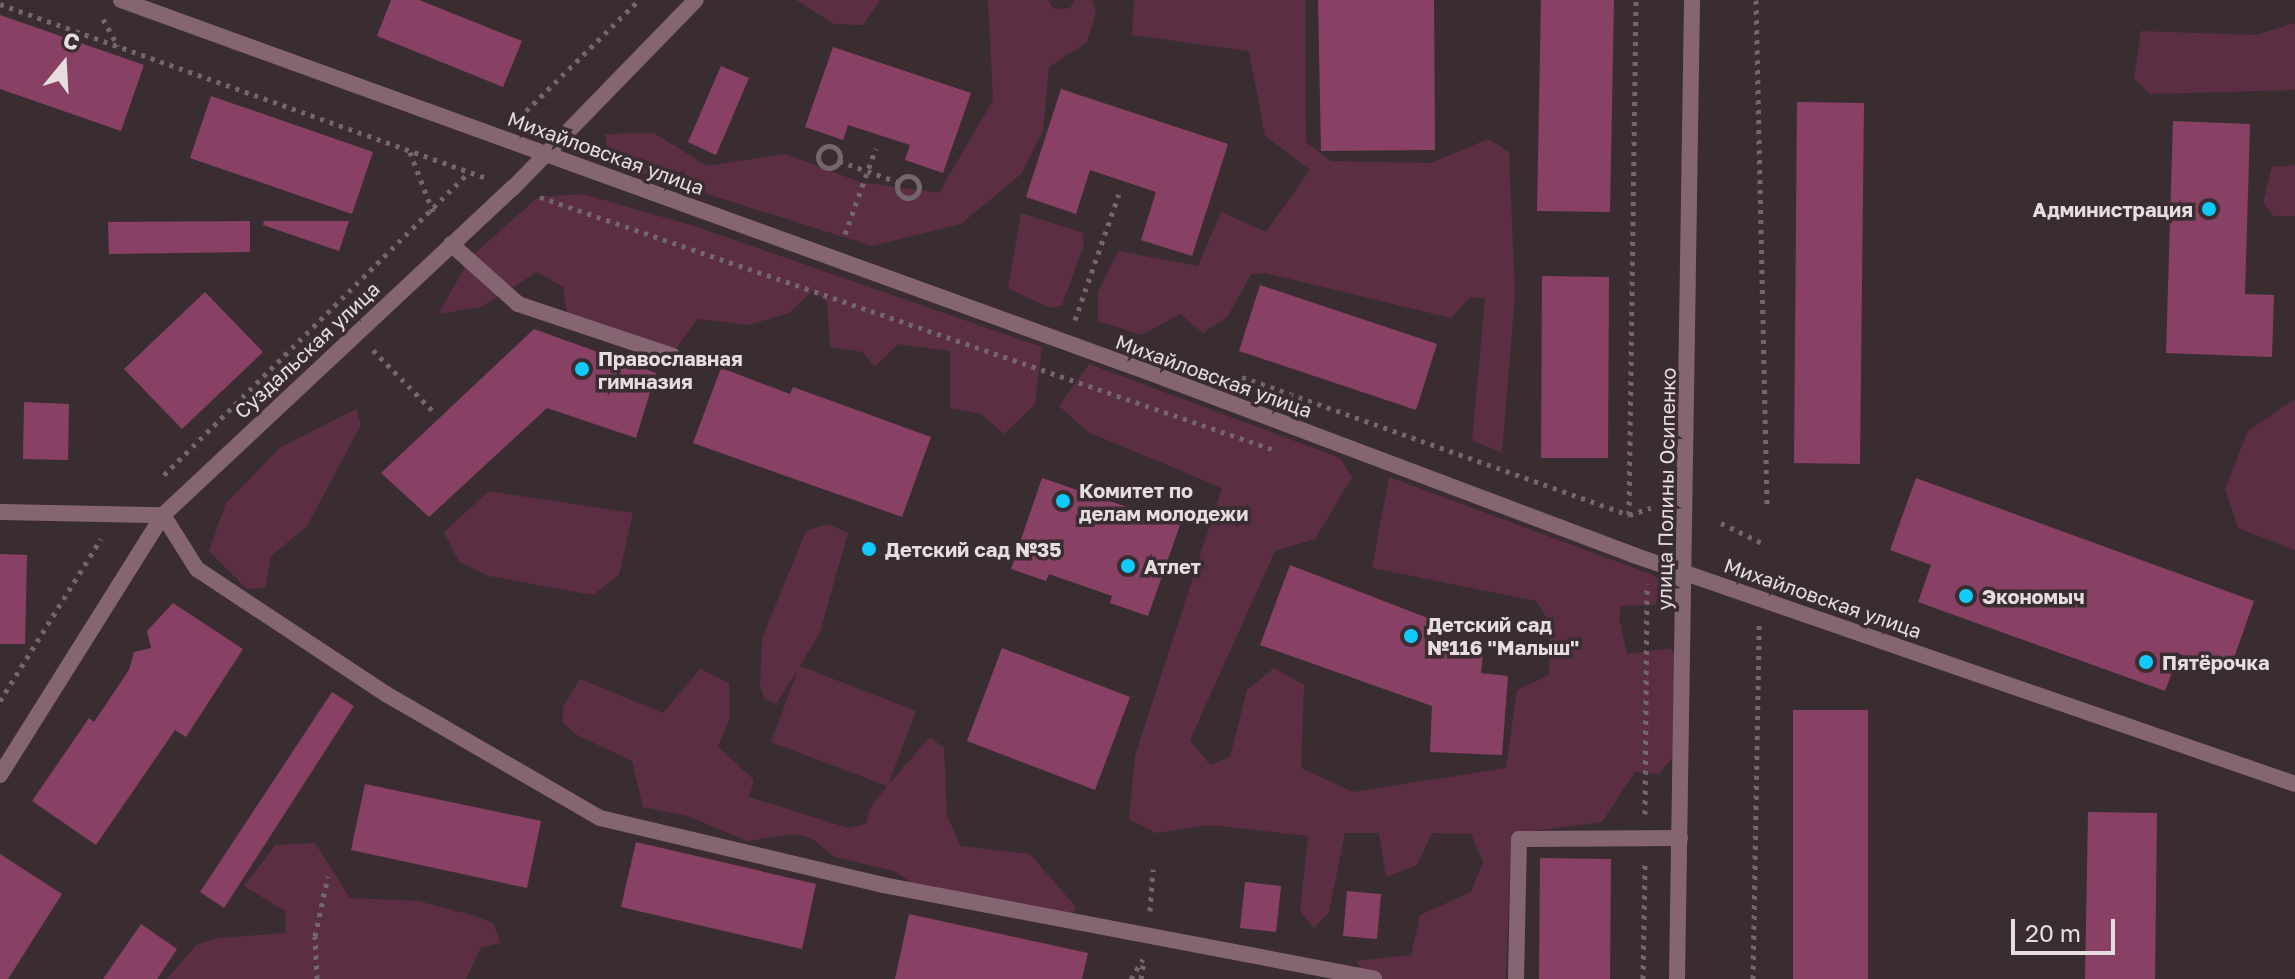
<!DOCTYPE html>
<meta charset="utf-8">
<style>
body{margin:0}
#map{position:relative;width:2295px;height:979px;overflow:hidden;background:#3a2d32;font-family:"Golos Text",sans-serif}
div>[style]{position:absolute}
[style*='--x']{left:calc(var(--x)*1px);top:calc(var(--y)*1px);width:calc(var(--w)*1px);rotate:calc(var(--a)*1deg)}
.green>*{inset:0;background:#5b2e44}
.building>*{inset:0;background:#884164}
.path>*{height:5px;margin-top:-2.5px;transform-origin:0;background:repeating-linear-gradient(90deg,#73676c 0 4px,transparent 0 10px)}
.path>.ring{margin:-2.5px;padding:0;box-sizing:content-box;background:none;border:5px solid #73676c;border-radius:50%}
.service>*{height:16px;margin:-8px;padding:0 8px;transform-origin:8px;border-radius:8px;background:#866573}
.minor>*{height:16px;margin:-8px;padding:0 8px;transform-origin:8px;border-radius:8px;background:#866573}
.dots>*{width:22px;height:22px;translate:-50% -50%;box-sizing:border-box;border:4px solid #3a2d32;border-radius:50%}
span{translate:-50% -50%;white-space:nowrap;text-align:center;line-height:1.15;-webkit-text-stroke:7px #3a2d32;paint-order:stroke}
.street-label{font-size:20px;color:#e6dde1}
.poi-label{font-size:20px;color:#e6dde1;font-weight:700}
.right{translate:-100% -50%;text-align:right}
.left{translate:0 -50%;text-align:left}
.north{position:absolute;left:24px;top:24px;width:80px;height:80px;-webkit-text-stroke:6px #3a2d32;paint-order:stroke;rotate:18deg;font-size:22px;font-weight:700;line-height:32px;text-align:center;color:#e6dde1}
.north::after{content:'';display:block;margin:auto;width:28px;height:36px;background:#e6dde1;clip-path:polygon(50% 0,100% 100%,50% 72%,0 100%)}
.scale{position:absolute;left:2011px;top:919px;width:104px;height:36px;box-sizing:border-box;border:4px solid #e6dde1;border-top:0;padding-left:10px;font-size:24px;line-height:28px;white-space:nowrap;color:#e6dde1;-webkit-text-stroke:6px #3a2d32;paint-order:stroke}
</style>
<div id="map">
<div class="green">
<i style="clip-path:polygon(796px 0,880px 0,863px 25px,834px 24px)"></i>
<i style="clip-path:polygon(988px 0,1048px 0,1054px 9px,1070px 8px,1075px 0,1092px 0,1096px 12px,1087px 42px,1049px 67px,1043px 131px,1021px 174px,961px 224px,872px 246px,644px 174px,608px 150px,605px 134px,654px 133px,707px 166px,785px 154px,860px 182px,939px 193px,993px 100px)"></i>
<i style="clip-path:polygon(1134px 0,1305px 0,1306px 142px,1331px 161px,1431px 163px,1488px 139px,1509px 152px,1515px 295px,1502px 453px,1472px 440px,1485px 298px,1470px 297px,1451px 318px,1265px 273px,1251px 274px,1228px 316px,1203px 333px,1180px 314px,1142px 335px,1098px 321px,1098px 292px,1118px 251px,1198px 266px,1221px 212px,1266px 232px,1310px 170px,1265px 136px,1249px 51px,1132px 35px)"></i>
<i style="clip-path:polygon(2295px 23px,2295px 90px,2150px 94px,2134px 78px,2141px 31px,2256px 35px)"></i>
<i style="clip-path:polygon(2295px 165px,2295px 216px,2274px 216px,2263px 203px,2272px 167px)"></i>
<i style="clip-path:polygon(583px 194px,694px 226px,1042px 347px,1035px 404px,1004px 434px,981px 414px,950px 408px,950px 351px,898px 344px,875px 367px,862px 352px,830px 347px,827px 303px,813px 290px,789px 313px,748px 325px,697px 319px,666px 363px,568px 319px,563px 287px,537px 272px,481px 307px,438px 314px,471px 257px,538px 197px)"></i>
<i style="clip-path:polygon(1021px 213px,1083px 233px,1084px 244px,1062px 305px,1050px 308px,1008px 288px)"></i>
<i style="clip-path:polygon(1089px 364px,1340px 458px,1352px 477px,1315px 539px,1275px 551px,1190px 740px,1210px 765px,1230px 757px,1247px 690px,1274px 668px,1304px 685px,1301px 768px,1353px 792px,1506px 768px,1517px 690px,1549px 675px,1549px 621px,1536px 601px,1372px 568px,1389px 477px,1661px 578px,1656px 605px,1621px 606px,1619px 618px,1627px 654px,1671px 648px,1677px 660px,1675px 754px,1659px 774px,1635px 772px,1602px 822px,1511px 834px,1506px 979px,1369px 979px,1356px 961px,1411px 955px,1420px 915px,1471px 892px,1483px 862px,1471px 834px,1432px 833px,1417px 865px,1386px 877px,1379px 833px,1345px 833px,1329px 912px,1314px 928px,1300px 911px,1308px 836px,1210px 825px,1156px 833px,1129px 819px,1135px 756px,1222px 488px,1088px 432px,1059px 406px)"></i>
<i style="clip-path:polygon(2295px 399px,2295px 550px,2238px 528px,2225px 489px,2248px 431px)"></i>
<i style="clip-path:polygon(356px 409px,361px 425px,307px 526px,271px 556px,265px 588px,247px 589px,209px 551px,226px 503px,281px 447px)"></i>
<i style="clip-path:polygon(489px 491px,633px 513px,619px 575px,593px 595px,489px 576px,459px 562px,444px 532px)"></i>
<i style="clip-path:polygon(829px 524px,848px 533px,820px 632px,800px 666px,916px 711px,888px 785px,930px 737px,944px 748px,947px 815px,960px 846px,1030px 854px,1076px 907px,1071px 917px,920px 888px,894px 871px,835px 857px,811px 838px,795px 834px,747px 841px,688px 816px,643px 807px,632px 761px,575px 734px,563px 723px,563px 707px,580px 679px,663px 713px,700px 669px,729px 683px,730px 717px,718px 747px,754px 780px,749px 797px,848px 828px,866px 824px,870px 808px,887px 786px,771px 742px,798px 670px,776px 704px,765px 699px,760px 687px,762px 638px,806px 531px)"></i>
<i style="clip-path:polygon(315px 843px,350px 898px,418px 901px,472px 915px,493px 923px,501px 943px,481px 947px,466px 979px,167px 979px,196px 945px,218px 938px,286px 933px,285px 911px,244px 886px,275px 845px)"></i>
</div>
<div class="building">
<i style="clip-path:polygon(391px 0,419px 0,522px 41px,503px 87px,377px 36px)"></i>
<i style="clip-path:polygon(1318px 0,1434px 0,1435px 150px,1321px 151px)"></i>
<i style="clip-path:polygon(1541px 0,1614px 0,1610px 212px,1537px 211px)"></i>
<i style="clip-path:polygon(0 15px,144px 65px,121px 131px,0 89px)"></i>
<i style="clip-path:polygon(833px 47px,971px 93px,943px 173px,905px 160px,910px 145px,848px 125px,843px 140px,805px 127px)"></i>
<i style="clip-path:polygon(721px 66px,749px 78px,716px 155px,688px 142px)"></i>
<i style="clip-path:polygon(1061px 89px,1228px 144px,1192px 256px,1141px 240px,1156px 192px,1090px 170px,1076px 214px,1026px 197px)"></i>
<i style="clip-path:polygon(211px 96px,373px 152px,352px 214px,190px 158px)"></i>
<i style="clip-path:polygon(1797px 102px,1864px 103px,1860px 464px,1794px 463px)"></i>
<i style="clip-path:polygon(2173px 121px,2250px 124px,2245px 294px,2274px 295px,2272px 357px,2166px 353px)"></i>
<i style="clip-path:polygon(250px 221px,250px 252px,109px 254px,108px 222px)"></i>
<i style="clip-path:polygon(264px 221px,349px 221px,339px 251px,263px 225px)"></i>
<i style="clip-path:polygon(1542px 276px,1609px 277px,1608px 458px,1541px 458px)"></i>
<i style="clip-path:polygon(1260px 285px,1437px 344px,1416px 410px,1239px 351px)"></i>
<i style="clip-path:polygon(205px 292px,263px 352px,182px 429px,124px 369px)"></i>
<i style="clip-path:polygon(534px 329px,656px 373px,636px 438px,547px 408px,429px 517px,381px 473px)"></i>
<i style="clip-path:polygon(721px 368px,790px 394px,793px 387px,931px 437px,902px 517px,693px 443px)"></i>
<i style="clip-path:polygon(24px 402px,69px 404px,68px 460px,23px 459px)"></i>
<i style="clip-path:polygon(1042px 478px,1180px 525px,1148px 616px,1110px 603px,1112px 596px,1049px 574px,1046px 581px,1011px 569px)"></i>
<i style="clip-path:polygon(1916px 478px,2254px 601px,2229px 672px,2179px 654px,2165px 691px,1918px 602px,1931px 565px,1890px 550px)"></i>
<i style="clip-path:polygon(0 554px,27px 555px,25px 644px,0 644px)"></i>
<i style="clip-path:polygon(1290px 565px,1433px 620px,1431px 630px,1483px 654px,1481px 673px,1508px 676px,1502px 755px,1430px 752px,1432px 706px,1260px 645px)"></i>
<i style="clip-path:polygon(173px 603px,243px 649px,186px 737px,175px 730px,96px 845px,32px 801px,89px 718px,94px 722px,129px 670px,134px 652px,151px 648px,147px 631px)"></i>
<i style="clip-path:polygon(1002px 648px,1130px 697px,1095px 790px,967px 741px)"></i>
<i style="clip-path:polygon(332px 692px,354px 706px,224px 908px,200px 892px)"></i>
<i style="clip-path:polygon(1793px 710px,1868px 710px,1868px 979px,1793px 979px)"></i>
<i style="clip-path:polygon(365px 784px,541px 821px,527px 888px,351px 850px)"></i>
<i style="clip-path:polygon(2088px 812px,2157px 813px,2155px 979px,2085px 979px)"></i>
<i style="clip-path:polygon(636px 842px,816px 884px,802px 949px,621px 907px)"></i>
<i style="clip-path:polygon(0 854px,62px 894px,8px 979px,0 979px)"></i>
<i style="clip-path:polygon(1540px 858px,1611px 859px,1610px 979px,1539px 979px)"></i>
<i style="clip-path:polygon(1245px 882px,1281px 886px,1276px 932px,1240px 928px)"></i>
<i style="clip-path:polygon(1347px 891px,1381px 894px,1377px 939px,1343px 936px)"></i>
<i style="clip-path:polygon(909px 914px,1088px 953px,1082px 979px,895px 979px)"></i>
<i style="clip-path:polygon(141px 924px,177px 949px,157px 979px,103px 979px)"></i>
</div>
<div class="path">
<i style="--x:1756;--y:0;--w:505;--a:88.75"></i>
<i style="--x:0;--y:4;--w:519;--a:19.69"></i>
<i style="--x:103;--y:19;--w:31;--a:61"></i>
<i style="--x:526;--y:111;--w:158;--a:-44.5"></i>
<i class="ring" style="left:818px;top:146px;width:17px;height:17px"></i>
<i style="--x:410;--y:152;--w:64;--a:69"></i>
<i style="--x:839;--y:161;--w:63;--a:19.6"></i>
<i class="ring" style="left:897px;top:176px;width:17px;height:17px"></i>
<i style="--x:540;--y:197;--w:774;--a:19"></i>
<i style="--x:845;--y:234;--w:91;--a:-70.2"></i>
<i style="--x:1075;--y:320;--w:133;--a:-70.8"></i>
<i style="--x:373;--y:350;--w:84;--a:45.5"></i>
<i style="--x:1242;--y:377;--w:411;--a:19.6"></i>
<i style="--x:1629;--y:515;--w:23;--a:-18"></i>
<i style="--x:164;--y:475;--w:430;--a:-44.8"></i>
<i style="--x:1629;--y:515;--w:515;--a:-89.22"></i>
<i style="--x:1721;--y:523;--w:48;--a:26"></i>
<i style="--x:0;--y:701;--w:191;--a:-58.1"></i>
<i style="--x:1645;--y:814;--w:230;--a:-89.5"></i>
<i style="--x:1150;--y:911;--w:42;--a:-85.9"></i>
<i style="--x:317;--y:979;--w:43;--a:-92.7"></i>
<i style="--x:315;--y:936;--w:61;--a:-77.8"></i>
<i style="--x:1131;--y:979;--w:23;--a:-59"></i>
<i style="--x:1141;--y:979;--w:19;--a:-81"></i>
<i style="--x:1643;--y:979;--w:115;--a:-89"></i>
<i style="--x:1753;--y:979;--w:355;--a:-89"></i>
</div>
<div class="service">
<i style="--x:451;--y:244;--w:90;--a:41.8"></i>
<i style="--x:518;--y:304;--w:163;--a:18.5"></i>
<i style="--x:163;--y:515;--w:64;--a:57.8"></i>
<i style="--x:197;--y:569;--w:227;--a:33.5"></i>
<i style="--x:386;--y:694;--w:247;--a:30.1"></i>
<i style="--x:600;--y:818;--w:291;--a:13.3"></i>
<i style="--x:883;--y:885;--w:500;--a:10.8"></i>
<i style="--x:1516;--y:979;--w:140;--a:-88.8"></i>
<i style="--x:1519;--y:839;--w:161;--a:-0.4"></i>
</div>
<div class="minor">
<i style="--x:121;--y:0;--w:1109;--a:19.92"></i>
<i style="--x:1164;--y:378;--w:504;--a:20.66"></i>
<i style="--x:1636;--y:556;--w:697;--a:19.08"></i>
<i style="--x:0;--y:512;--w:163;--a:1.1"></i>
<i style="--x:0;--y:775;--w:307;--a:-57.9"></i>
<i style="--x:163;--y:515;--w:479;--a:-43.1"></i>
<i style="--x:513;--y:188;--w:262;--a:-45.8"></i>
<i style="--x:1677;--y:979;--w:979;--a:-89.12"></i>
</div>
<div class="dots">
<i style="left:2209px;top:209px;background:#0fcafa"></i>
<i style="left:582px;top:369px;background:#0fcafa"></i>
<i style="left:1063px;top:501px;background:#0fcafa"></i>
<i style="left:869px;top:549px;background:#0fcafa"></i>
<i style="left:1128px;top:566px;background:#0fcafa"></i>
<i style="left:1966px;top:596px;background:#0fcafa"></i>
<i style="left:1411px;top:636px;background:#0fcafa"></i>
<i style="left:2146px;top:662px;background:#0fcafa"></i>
</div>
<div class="street-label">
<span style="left:606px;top:153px;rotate:20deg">Михайловская улица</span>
<span style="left:307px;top:350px;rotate:-43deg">Суздальская улица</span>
<span style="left:1214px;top:376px;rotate:20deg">Михайловская улица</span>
<span style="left:1666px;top:489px;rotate:-89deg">улица Полины Осипенко</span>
<span style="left:1823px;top:598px;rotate:19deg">Михайловская улица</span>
</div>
<div class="poi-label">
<span class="right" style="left:2193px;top:209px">Администрация</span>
<span class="left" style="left:598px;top:370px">Православная<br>гимназия</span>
<span class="left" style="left:1079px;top:502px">Комитет по<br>делам молодежи</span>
<span class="left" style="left:885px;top:549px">Детский сад №35</span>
<span class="left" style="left:1144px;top:566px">Атлет</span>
<span class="left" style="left:1982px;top:596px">Экономыч</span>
<span class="left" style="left:1427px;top:636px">Детский сад<br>№116 "Малыш"</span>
<span class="left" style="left:2162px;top:662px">Пятёрочка</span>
</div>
<div class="north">С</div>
<div class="scale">20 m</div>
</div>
